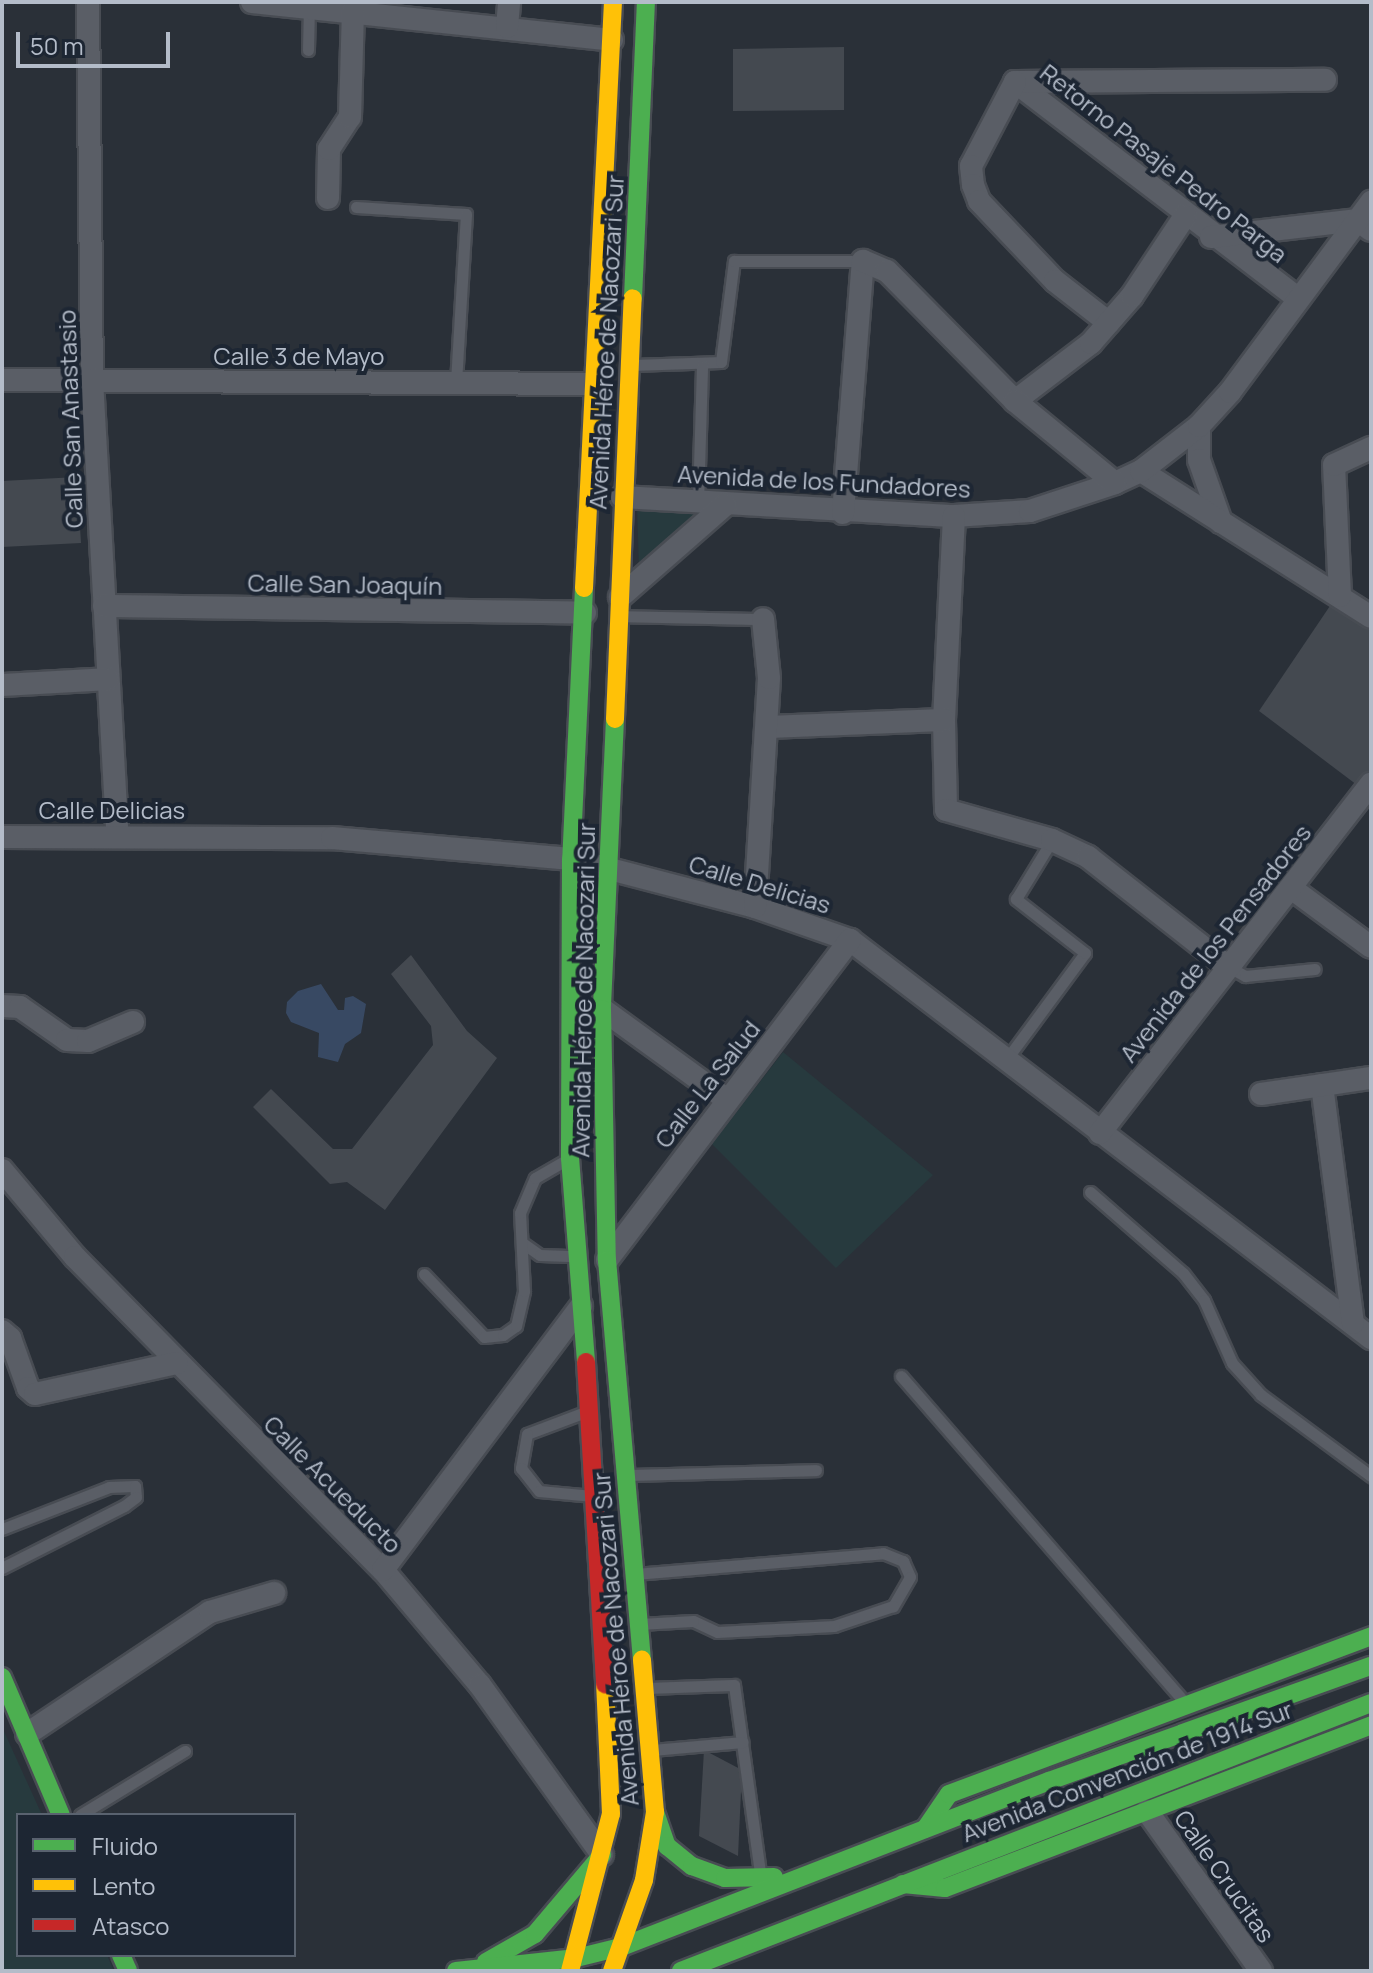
<!DOCTYPE html>
<meta charset="utf-8">
<style>
body{margin:0}
#map{position:relative;width:1373px;height:1973px;overflow:hidden;background:#2a3038;font-family:Manrope,sans-serif}
div>[style]{position:absolute}
[style*='--x']{left:calc(var(--x)*1px);top:calc(var(--y)*1px);width:calc(var(--w)*1px);rotate:calc(var(--a)*1deg)}
.green>*{inset:0;background:#273a3e}
.water>*{inset:0;background:#384963}
.building>*{inset:0;background:#444950}
.roads{filter:drop-shadow(2px 0 #484c53) drop-shadow(-2px 0 #484c53) drop-shadow(0 2px #484c53) drop-shadow(0 -2px #484c53)}
.lane>*{height:11px;margin:-5.5px;padding:0 5.5px;transform-origin:5.5px;border-radius:5.5px;background:#5a5e66}
.street>*{height:22px;margin:-11px;padding:0 11px;transform-origin:11px;border-radius:11px;background:#5a5e66}
.fast>*{height:18px;margin:-9px;padding:0 9px;transform-origin:9px;border-radius:9px;background:#4caf50}
.slow>*{height:18px;margin:-9px;padding:0 9px;transform-origin:9px;border-radius:9px;background:#ffc107}
.jam>*{height:18px;margin:-9px;padding:0 9px;transform-origin:9px;border-radius:9px;background:#c62828}
span{translate:-50% -50%;white-space:nowrap;text-align:center;line-height:1.15;-webkit-text-stroke:8px #1d2633;paint-order:stroke}
.street-label{font-size:24px;color:#b4bcc9}
.frame{position:absolute;inset:0;border:4px solid #b4bcc9;pointer-events:none}
.legend{position:absolute;left:16px;top:1813px;width:280px;height:144px;box-sizing:border-box;background:#1d2633;border:2px solid #59626f;margin:0;padding:10px 14px;list-style:none;font-size:24px;color:#b4bcc9}
.legend li{display:flex;align-items:center;gap:16px;height:40px}
.legend b{width:40px;border:2px solid #59626f}
.scale{position:absolute;left:16px;top:32px;width:154px;height:36px;box-sizing:border-box;border:4px solid #b4bcc9;border-top:0;padding-left:10px;font-size:24px;line-height:28px;white-space:nowrap;color:#b4bcc9;-webkit-text-stroke:6px #1d2633;paint-order:stroke}
</style>
<div id="map">
<div class="green">
<i style="clip-path:polygon(637px 505px,710px 509px,639px 569px)"></i>
<i style="clip-path:polygon(783px 1052px,933px 1175px,836px 1268px,712px 1144px)"></i>
<i style="clip-path:polygon(2px 1727px,42px 1815px,18px 1815px,18px 1955px,107px 1955px,114px 1971px,2px 1971px)"></i>
</div>
<div class="water">
<i style="clip-path:polygon(321px 984px,338px 1010px,344px 1010px,345px 998px,353px 996px,366px 1004px,361px 1033px,345px 1044px,338px 1062px,318px 1057px,319px 1033px,291px 1022px,286px 1013px,287px 1002px,298px 991px)"></i>
</div>
<div class="building">
<i style="clip-path:polygon(844px 47px,844px 110px,733px 111px,733px 49px)"></i>
<i style="clip-path:polygon(77px 477px,81px 543px,2px 547px,2px 481px)"></i>
<i style="clip-path:polygon(1336px 597px,1371px 622px,1371px 776px,1361px 788px,1259px 711px)"></i>
<i style="clip-path:polygon(411px 955px,467px 1031px,497px 1058px,385px 1210px,347px 1182px,330px 1184px,253px 1107px,271px 1089px,333px 1149px,352px 1149px,433px 1045px,431px 1026px,391px 974px)"></i>
<i style="clip-path:polygon(704px 1750px,742px 1770px,738px 1856px,699px 1836px)"></i>
</div>
<div class="roads">
<div class="lane">
<i style="--x:308;--y:50;--w:43;--a:-88.7"></i>
<i style="--x:356;--y:207;--w:110;--a:3.6"></i>
<i style="--x:466;--y:214;--w:169;--a:93.4"></i>
<i style="--x:632;--y:365;--w:89;--a:-1.9"></i>
<i style="--x:721;--y:362;--w:102;--a:-82.7"></i>
<i style="--x:734;--y:261;--w:129;--a:0"></i>
<i style="--x:698;--y:502;--w:136;--a:-88.3"></i>
<i style="--x:619;--y:616;--w:144;--a:1.2"></i>
<i style="--x:1227;--y:966;--w:21;--a:29"></i>
<i style="--x:1245;--y:976;--w:70;--a:-5.7"></i>
<i style="--x:1006;--y:1060;--w:133;--a:-53.6"></i>
<i style="--x:1085;--y:953;--w:88;--a:-142"></i>
<i style="--x:1016;--y:899;--w:69;--a:-58.6"></i>
<i style="--x:1090;--y:1192;--w:123;--a:41.1"></i>
<i style="--x:1183;--y:1273;--w:34;--a:52"></i>
<i style="--x:1204;--y:1300;--w:69;--a:66"></i>
<i style="--x:1232;--y:1363;--w:43;--a:47.8"></i>
<i style="--x:1261;--y:1395;--w:137;--a:36.4"></i>
<i style="--x:524;--y:1244;--w:19;--a:35"></i>
<i style="--x:540;--y:1255;--w:36;--a:2"></i>
<i style="--x:424;--y:1274;--w:87;--a:46.4"></i>
<i style="--x:484;--y:1337;--w:19;--a:-6"></i>
<i style="--x:503;--y:1335;--w:16;--a:-35"></i>
<i style="--x:516;--y:1326;--w:36;--a:-77"></i>
<i style="--x:524;--y:1291;--w:78;--a:-92.9"></i>
<i style="--x:520;--y:1213;--w:38;--a:-67"></i>
<i style="--x:535;--y:1178;--w:36;--a:-30"></i>
<i style="--x:901;--y:1376;--w:435;--a:49"></i>
<i style="--x:588;--y:1411;--w:65;--a:159.3"></i>
<i style="--x:527;--y:1434;--w:35;--a:100"></i>
<i style="--x:521;--y:1468;--w:29;--a:52"></i>
<i style="--x:539;--y:1491;--w:54;--a:5.3"></i>
<i style="--x:626;--y:1475;--w:190;--a:-1.5"></i>
<i style="--x:2;--y:1529;--w:115;--a:-21.4"></i>
<i style="--x:109;--y:1487;--w:26;--a:-2"></i>
<i style="--x:135;--y:1486;--w:11;--a:85"></i>
<i style="--x:136;--y:1497;--w:15;--a:143"></i>
<i style="--x:124;--y:1506;--w:137;--a:153.1"></i>
<i style="--x:635;--y:1574;--w:249;--a:-4.8"></i>
<i style="--x:883;--y:1553;--w:22;--a:22"></i>
<i style="--x:903;--y:1561;--w:17;--a:66"></i>
<i style="--x:910;--y:1577;--w:34;--a:120"></i>
<i style="--x:893;--y:1606;--w:62;--a:161.3"></i>
<i style="--x:834;--y:1626;--w:117;--a:177.1"></i>
<i style="--x:717;--y:1632;--w:26;--a:-155"></i>
<i style="--x:693;--y:1621;--w:54;--a:176.8"></i>
<i style="--x:645;--y:1688;--w:89;--a:-1.9"></i>
<i style="--x:734;--y:1685;--w:190;--a:82.1"></i>
<i style="--x:652;--y:1750;--w:91;--a:-5"></i>
<i style="--x:80;--y:1815;--w:123;--a:-31.4"></i>
</div>
<div class="street">
<i style="--x:88;--y:2;--w:378;--a:89.4"></i>
<i style="--x:92;--y:380;--w:455;--a:86.8"></i>
<i style="--x:252;--y:2;--w:362;--a:6"></i>
<i style="--x:507;--y:27;--w:25;--a:-85"></i>
<i style="--x:1015;--y:82;--w:356;--a:37.4"></i>
<i style="--x:1015;--y:82;--w:310;--a:-0.4"></i>
<i style="--x:1015;--y:82;--w:95;--a:117.6"></i>
<i style="--x:971;--y:166;--w:19;--a:84"></i>
<i style="--x:973;--y:185;--w:17;--a:69"></i>
<i style="--x:979;--y:201;--w:110;--a:46.5"></i>
<i style="--x:1055;--y:281;--w:68;--a:37.9"></i>
<i style="--x:328;--y:198;--w:49;--a:-88.8"></i>
<i style="--x:329;--y:149;--w:38;--a:-57"></i>
<i style="--x:350;--y:117;--w:107;--a:-88.4"></i>
<i style="--x:1211;--y:237;--w:148;--a:-6.6"></i>
<i style="--x:1358;--y:220;--w:16;--a:38"></i>
<i style="--x:2;--y:380;--w:593;--a:0.39"></i>
<i style="--x:1015;--y:401;--w:96;--a:-37.3"></i>
<i style="--x:1091;--y:343;--w:62;--a:-48.9"></i>
<i style="--x:1132;--y:296;--w:96;--a:-56.5"></i>
<i style="--x:1199;--y:426;--w:34;--a:90"></i>
<i style="--x:1199;--y:460;--w:66;--a:70.5"></i>
<i style="--x:1141;--y:471;--w:272;--a:32.4"></i>
<i style="--x:622;--y:497;--w:333;--a:3.3"></i>
<i style="--x:954;--y:516;--w:76;--a:-3.8"></i>
<i style="--x:1030;--y:511;--w:89;--a:-18.2"></i>
<i style="--x:1115;--y:483;--w:29;--a:-25"></i>
<i style="--x:1141;--y:471;--w:73;--a:-37.8"></i>
<i style="--x:1199;--y:426;--w:46;--a:-47.6"></i>
<i style="--x:1230;--y:392;--w:237;--a:-53.4"></i>
<i style="--x:843;--y:513;--w:253;--a:-85.5"></i>
<i style="--x:863;--y:261;--w:26;--a:23"></i>
<i style="--x:887;--y:271;--w:182;--a:45.4"></i>
<i style="--x:1015;--y:401;--w:129;--a:39.4"></i>
<i style="--x:954;--y:516;--w:204;--a:92.8"></i>
<i style="--x:944;--y:720;--w:90;--a:88.7"></i>
<i style="--x:946;--y:810;--w:110;--a:15.8"></i>
<i style="--x:1052;--y:840;--w:40;--a:25"></i>
<i style="--x:1088;--y:857;--w:177;--a:38.1"></i>
<i style="--x:1340;--y:596;--w:131;--a:-92.6"></i>
<i style="--x:1334;--y:465;--w:41;--a:-24.7"></i>
<i style="--x:620;--y:597;--w:140;--a:-41.2"></i>
<i style="--x:104;--y:606;--w:481;--a:0.8"></i>
<i style="--x:2;--y:685;--w:106;--a:-3.2"></i>
<i style="--x:767;--y:727;--w:177;--a:-2.3"></i>
<i style="--x:2;--y:837;--w:330;--a:0.2"></i>
<i style="--x:332;--y:838;--w:240;--a:5"></i>
<i style="--x:571;--y:859;--w:190;--a:14.6"></i>
<i style="--x:755;--y:907;--w:101;--a:19.2"></i>
<i style="--x:850;--y:940;--w:656;--a:37.38"></i>
<i style="--x:1291;--y:888;--w:99;--a:36.4"></i>
<i style="--x:755;--y:907;--w:229;--a:-86.5"></i>
<i style="--x:769;--y:678;--w:59;--a:-95.8"></i>
<i style="--x:2;--y:1006;--w:18;--a:3"></i>
<i style="--x:20;--y:1007;--w:57;--a:35.1"></i>
<i style="--x:67;--y:1040;--w:21;--a:3"></i>
<i style="--x:88;--y:1041;--w:49;--a:-22.9"></i>
<i style="--x:602;--y:1009;--w:153;--a:36"></i>
<i style="--x:1322;--y:1085;--w:240;--a:82.6"></i>
<i style="--x:1261;--y:1094;--w:111;--a:-8.3"></i>
<i style="--x:1100;--y:1133;--w:442;--a:-52.2"></i>
<i style="--x:2;--y:1170;--w:114;--a:50"></i>
<i style="--x:75;--y:1257;--w:439;--a:45.5"></i>
<i style="--x:383;--y:1570;--w:150;--a:49.9"></i>
<i style="--x:480;--y:1685;--w:209;--a:54.3"></i>
<i style="--x:607;--y:1260;--w:402;--a:-52.8"></i>
<i style="--x:2;--y:1331;--w:11;--a:41"></i>
<i style="--x:10;--y:1338;--w:53;--a:70.2"></i>
<i style="--x:28;--y:1388;--w:9;--a:41"></i>
<i style="--x:35;--y:1394;--w:145;--a:-12.3"></i>
<i style="--x:383;--y:1570;--w:330;--a:-53.1"></i>
<i style="--x:27;--y:1734;--w:220;--a:-33.7"></i>
<i style="--x:210;--y:1612;--w:67;--a:-16.5"></i>
<i style="--x:1147;--y:1811;--w:196;--a:54.5"></i>
</div>
<div class="fast">
<i style="--x:633;--y:298;--w:296;--a:-87.5"></i>
<i style="--x:584;--y:588;--w:271;--a:92.7"></i>
<i style="--x:571;--y:859;--w:299;--a:90.2"></i>
<i style="--x:570;--y:1158;--w:205;--a:85.5"></i>
<i style="--x:615;--y:719;--w:290;--a:92.6"></i>
<i style="--x:602;--y:1009;--w:251;--a:88.9"></i>
<i style="--x:607;--y:1260;--w:402;--a:85"></i>
<i style="--x:2;--y:1677;--w:150;--a:66.9"></i>
<i style="--x:655;--y:1812;--w:36;--a:71"></i>
<i style="--x:667;--y:1846;--w:32;--a:39"></i>
<i style="--x:692;--y:1866;--w:35;--a:20"></i>
<i style="--x:725;--y:1878;--w:49;--a:-1.2"></i>
<i style="--x:925;--y:1829;--w:42;--a:-55.6"></i>
<i style="--x:949;--y:1794;--w:451;--a:-20.5"></i>
<i style="--x:903;--y:1884;--w:42;--a:5.4"></i>
<i style="--x:945;--y:1888;--w:456;--a:-20.9"></i>
<i style="--x:121;--y:1955;--w:17;--a:66"></i>
<i style="--x:486;--y:1962;--w:56;--a:-29.7"></i>
<i style="--x:535;--y:1934;--w:104;--a:-49.7"></i>
<i style="--x:456;--y:1971;--w:121;--a:-6.2"></i>
<i style="--x:576;--y:1958;--w:46;--a:-13.7"></i>
<i style="--x:621;--y:1947;--w:459;--a:-21.2"></i>
<i style="--x:1049;--y:1781;--w:342;--a:-19.7"></i>
<i style="--x:681;--y:1971;--w:740;--a:-21.23"></i>
</div>
<div class="slow">
<i style="--x:584;--y:588;--w:587;--a:-87.17"></i>
<i style="--x:615;--y:719;--w:421;--a:-87.6"></i>
<i style="--x:570;--y:1971;--w:162;--a:-75.4"></i>
<i style="--x:611;--y:1814;--w:130;--a:-92.6"></i>
<i style="--x:612;--y:1971;--w:96;--a:-70.6"></i>
<i style="--x:644;--y:1880;--w:69;--a:-80.8"></i>
<i style="--x:655;--y:1812;--w:153;--a:-94.9"></i>
</div>
<div class="jam">
<i style="--x:586;--y:1362;--w:323;--a:86.6"></i>
</div>
</div>
<div class="street-label">
<span style="left:1164px;top:163px;rotate:38deg">Retorno Pasaje Pedro Parga</span>
<span style="left:606px;top:342px;rotate:-87deg">Avenida Héroe de Nacozari Sur</span>
<span style="left:299px;top:356px">Calle 3 de Mayo</span>
<span style="left:70px;top:419px;rotate:-92deg">Calle San Anastasio</span>
<span style="left:824px;top:481px;rotate:3deg">Avenida de los Fundadores</span>
<span style="left:345px;top:584px;rotate:1deg">Calle San Joaquín</span>
<span style="left:112px;top:810px">Calle Delicias</span>
<span style="left:760px;top:884px;rotate:17deg">Calle Delicias</span>
<span style="left:1215px;top:943px;rotate:-52deg">Avenida de los Pensadores</span>
<span style="left:583px;top:990px;rotate:-89deg">Avenida Héroe de Nacozari Sur</span>
<span style="left:707px;top:1084px;rotate:-52deg">Calle La Salud</span>
<span style="left:333px;top:1484px;rotate:45deg">Calle Acueducto</span>
<span style="left:615px;top:1639px;rotate:-95deg">Avenida Héroe de Nacozari Sur</span>
<span style="left:1127px;top:1771px;rotate:-21deg">Avenida Convención de 1914 Sur</span>
<span style="left:1225px;top:1876px;rotate:55deg">Calle Crucitas</span>
</div>
<div class="frame"></div>
<ul class="legend">
<li><b style="height:10px;background:#4caf50"></b>Fluido</li>
<li><b style="height:10px;background:#ffc107"></b>Lento</li>
<li><b style="height:10px;background:#c62828"></b>Atasco</li>
</ul>
<div class="scale">50 m</div>
</div>
